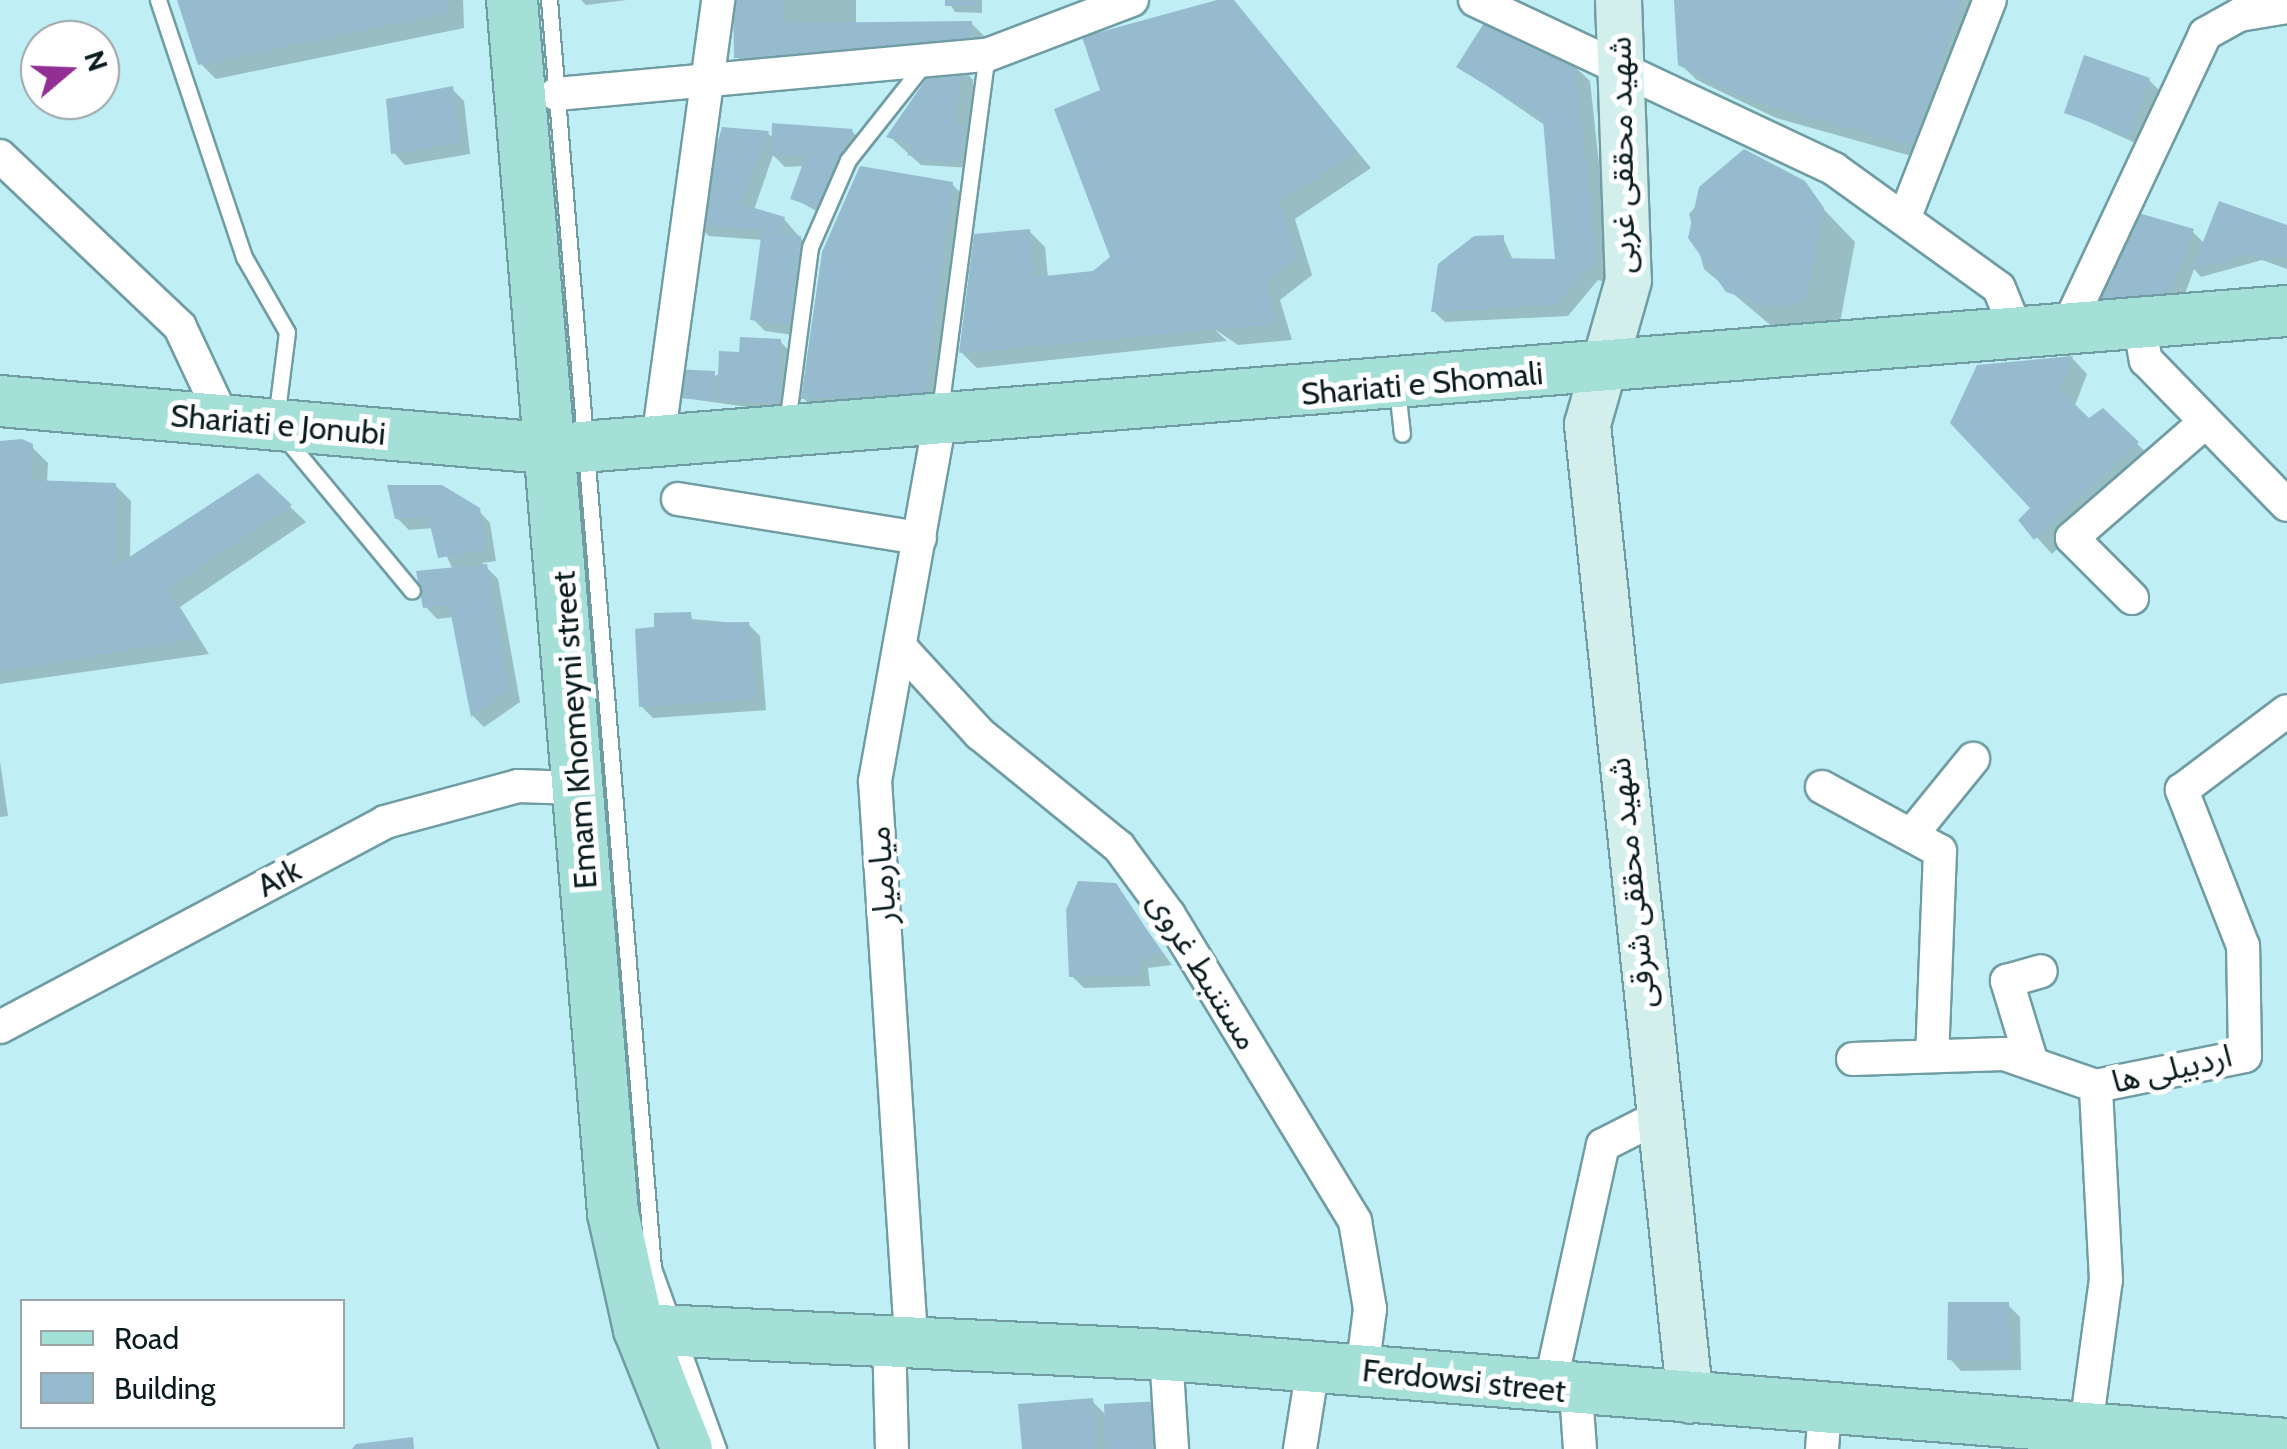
<!DOCTYPE html>
<meta charset="utf-8">
<style>
body{margin:0}
#map{position:relative;width:2287px;height:1449px;overflow:hidden;background:#bfeef5;font-family:Cabin,"Noto Sans Arabic",sans-serif}
div>[style]{position:absolute}
[style*='--x']{left:calc(var(--x)*1px);top:calc(var(--y)*1px);width:calc(var(--w)*1px);rotate:calc(var(--a)*1deg)}
.shadow>*{inset:0;background:#0003}
.building>*{inset:0;background:#96bbcf}
.roads{filter:drop-shadow(2px 0 #709ca3) drop-shadow(-2px 0 #709ca3) drop-shadow(0 2px #709ca3) drop-shadow(0 -2px #709ca3)}
.lane>*{height:15px;margin:-7.5px;padding:0 7.5px;transform-origin:7.5px;border-radius:7.5px;background:#fff}
.street>*{height:32px;margin:-16px;padding:0 16px;transform-origin:16px;border-radius:16px;background:#fff}
.secondary>*{height:45px;margin:-22.5px;padding:0 22.5px;transform-origin:22.5px;border-radius:22.5px;background:#d2efec}
.primary>*{height:50px;margin:-25px;padding:0 25px;transform-origin:25px;border-radius:25px;background:#a5e0d8}
span{translate:-50% -50%;white-space:nowrap;text-align:center;line-height:1.15;-webkit-text-stroke:10px #fff;paint-order:stroke}
.street-label{font-size:32px;color:#091b1d}
.legend{position:absolute;left:20px;top:1299px;width:325px;height:130px;box-sizing:border-box;background:#fff;border:2px solid #9da4a5;margin:0;padding:12px 18px;list-style:none;font-size:30px;color:#091b1d}
.legend li{display:flex;align-items:center;gap:20px;height:50px}
.legend b{width:50px;border:2px solid #9da4a5}
.north{position:absolute;left:20px;top:20px;width:100px;height:100px;box-sizing:border-box;background:#fff;border:2px solid #9da4a5;border-radius:50%;rotate:71deg;font-size:28px;font-weight:700;line-height:40px;text-align:center;color:#091b1d}
.north::after{content:'';display:block;margin:auto;width:35px;height:45px;background:#922e94;clip-path:polygon(50% 0,100% 100%,50% 72%,0 100%)}
</style>
<div id="map">
<div class="shadow">
<i style="clip-path:polygon(179px 0,463px 0,464px 28px,216px 79px,200px 63px)"></i>
<i style="clip-path:polygon(581px 0,627px 0,586px 5px)"></i>
<i style="clip-path:polygon(736px 0,856px 0,856px 24px,971px 23px,987px 39px,964px 70px,973px 80px,972px 168px,921px 165px,889px 136px,935px 71px,753px 73px,737px 57px)"></i>
<i style="clip-path:polygon(947px 0,982px 0,982px 13px,955px 12px)"></i>
<i style="clip-path:polygon(1232px 0,1371px 168px,1295px 219px,1312px 275px,1280px 300px,1292px 340px,1238px 345px,1213px 328px,1227px 341px,977px 368px,961px 352px,1029px 231px,1045px 247px,1048px 278px,1094px 273px,1113px 258px,1104px 91px)"></i>
<i style="clip-path:polygon(1676px 0,1995px 0,1929px 161px,1776px 118px,1697px 80px,1680px 64px)"></i>
<i style="clip-path:polygon(1573px 65px,1590px 81px,1612px 284px,1598px 280px,1568px 316px,1445px 322px,1433px 311px,1503px 238px,1514px 262px,1567px 268px,1546px 126px,1460px 67px)"></i>
<i style="clip-path:polygon(2149px 80px,2161px 92px,2142px 146px,2067px 112px)"></i>
<i style="clip-path:polygon(452px 89px,464px 101px,470px 154px,405px 165px,394px 153px)"></i>
<i style="clip-path:polygon(775px 126px,852px 131px,863px 143px,829px 218px,793px 198px,805px 166px,785px 167px,773px 155px,754px 210px,784px 219px,811px 250px,800px 336px,765px 331px,753px 319px,763px 240px,709px 236px,697px 224px,768px 133px,774px 139px)"></i>
<i style="clip-path:polygon(1744px 152px,1791px 175px,1855px 242px,1838px 333px,1781px 334px,1704px 269px,1689px 214px)"></i>
<i style="clip-path:polygon(952px 184px,967px 200px,941px 408px,815px 410px,804px 399px)"></i>
<i style="clip-path:polygon(2287px 226px,2287px 269px,2262px 260px,2201px 277px,2194px 269px,2180px 308px,2099px 317px,2192px 231px,2205px 244px)"></i>
<i style="clip-path:polygon(780px 341px,791px 353px,790px 413px,676px 397px)"></i>
<i style="clip-path:polygon(2072px 358px,2087px 374px,2074px 408px,2089px 422px,2103px 411px,2153px 459px,2052px 554px,2021px 520px,2034px 508px,1953px 422px)"></i>
<i style="clip-path:polygon(0 444px,32px 447px,48px 463px,47px 483px,115px 485px,131px 501px,130px 560px,258px 476px,306px 522px,180px 607px,209px 654px,0 684px)"></i>
<i style="clip-path:polygon(478px 510px,490px 523px,496px 561px,482px 563px,498px 579px,520px 702px,484px 727px,473px 716px,454px 617px,437px 619px,426px 607px,453px 570px,434px 528px,409px 530px,397px 518px)"></i>
<i style="clip-path:polygon(657px 616px,748px 624px,760px 636px,766px 710px,653px 718px,641px 706px)"></i>
<i style="clip-path:polygon(0 761px,8px 816px,0 817px)"></i>
<i style="clip-path:polygon(1115px 886px,1172px 965px,1148px 968px,1150px 986px,1084px 988px,1072px 976px)"></i>
<i style="clip-path:polygon(2008px 1305px,2020px 1317px,2021px 1370px,1961px 1371px,1950px 1359px)"></i>
<i style="clip-path:polygon(1092px 1401px,1107px 1416px,1174px 1449px,1024px 1449px)"></i>
</div>
<div class="building">
<i style="clip-path:polygon(177px 0,449px 0,449px 12px,198px 65px)"></i>
<i style="clip-path:polygon(733px 0,783px 0,784px 23px,972px 21px,972px 55px,734px 58px)"></i>
<i style="clip-path:polygon(945px 0,976px 0,976px 6px,945px 6px)"></i>
<i style="clip-path:polygon(1217px 0,1234px 0,1357px 151px,1280px 202px,1297px 258px,1266px 283px,1278px 324px,959px 353px,974px 234px,1030px 229px,1035px 277px,1093px 271px,1110px 257px,1054px 109px,1100px 90px,1082px 37px)"></i>
<i style="clip-path:polygon(1674px 0,1962px 0,1914px 146px,1757px 103px,1678px 65px)"></i>
<i style="clip-path:polygon(1486px 20px,1575px 63px,1598px 270px,1588px 268px,1556px 305px,1431px 312px,1438px 264px,1474px 236px,1504px 235px,1503px 258px,1555px 259px,1543px 120px,1456px 67px)"></i>
<i style="clip-path:polygon(2084px 55px,2150px 78px,2130px 136px,2064px 113px)"></i>
<i style="clip-path:polygon(963px 66px,955px 124px,965px 125px,961px 157px,951px 164px,907px 155px,913px 145px,886px 137px,931px 72px)"></i>
<i style="clip-path:polygon(453px 86px,460px 143px,391px 154px,386px 99px)"></i>
<i style="clip-path:polygon(772px 123px,853px 129px,817px 208px,790px 199px,806px 155px,771px 156px)"></i>
<i style="clip-path:polygon(722px 127px,769px 131px,741px 204px,785px 217px,781px 232px,766px 232px,801px 236px,789px 325px,750px 320px,762px 230px,694px 225px)"></i>
<i style="clip-path:polygon(1744px 149px,1805px 181px,1824px 208px,1806px 302px,1771px 307px,1726px 292px,1688px 238px,1699px 187px)"></i>
<i style="clip-path:polygon(860px 166px,953px 182px,925px 393px,801px 399px,822px 252px)"></i>
<i style="clip-path:polygon(2219px 201px,2287px 225px,2287px 257px,2258px 260px,2259px 252px,2192px 270px)"></i>
<i style="clip-path:polygon(2128px 210px,2194px 229px,2169px 297px,2085px 306px)"></i>
<i style="clip-path:polygon(740px 337px,781px 339px,779px 403px,717px 401px,719px 351px,739px 352px)"></i>
<i style="clip-path:polygon(2073px 356px,2060px 390px,2089px 418px,2103px 408px,2139px 442px,2034px 540px,2018px 520px,2030px 508px,1950px 423px,1977px 365px)"></i>
<i style="clip-path:polygon(675px 369px,715px 371px,714px 400px,674px 398px)"></i>
<i style="clip-path:polygon(22px 439px,33px 444px,32px 480px,116px 483px,114px 567px,258px 473px,292px 505px,166px 590px,196px 638px,0 672px,0 441px)"></i>
<i style="clip-path:polygon(387px 485px,442px 485px,480px 508px,486px 550px,438px 558px,428px 517px,395px 519px)"></i>
<i style="clip-path:polygon(487px 564px,509px 690px,471px 717px,449px 605px,423px 608px,416px 571px)"></i>
<i style="clip-path:polygon(691px 612px,692px 623px,749px 622px,756px 699px,639px 707px,635px 629px,654px 627px,654px 613px)"></i>
<i style="clip-path:polygon(1078px 881px,1116px 883px,1163px 954px,1138px 957px,1139px 975px,1069px 977px,1066px 910px)"></i>
<i style="clip-path:polygon(1948px 1302px,2009px 1302px,2010px 1360px,1947px 1360px)"></i>
<i style="clip-path:polygon(1093px 1398px,1097px 1449px,1022px 1449px,1018px 1404px)"></i>
<i style="clip-path:polygon(1162px 1401px,1164px 1449px,1106px 1449px,1104px 1404px)"></i>
<i style="clip-path:polygon(413px 1437px,414px 1449px,352px 1449px,356px 1444px)"></i>
</div>
<div class="roads">
<div class="lane">
<i style="--x:158;--y:0;--w:271;--a:71.5"></i>
<i style="--x:244;--y:257;--w:86;--a:60.2"></i>
<i style="--x:287;--y:332;--w:88;--a:97.2"></i>
<i style="--x:549;--y:0;--w:1272;--a:85.31"></i>
<i style="--x:653;--y:1268;--w:192;--a:70.2"></i>
<i style="--x:1397;--y:389;--w:45;--a:83.7"></i>
<i style="--x:940;--y:410;--w:358;--a:-82.5"></i>
<i style="--x:787;--y:424;--w:178;--a:-82.6"></i>
<i style="--x:810;--y:247;--w:95;--a:-66.4"></i>
<i style="--x:848;--y:160;--w:124;--a:-51.6"></i>
<i style="--x:286;--y:439;--w:197;--a:50.3"></i>
</div>
<div class="street">
<i style="--x:1475;--y:0;--w:397;--a:25.2"></i>
<i style="--x:1834;--y:169;--w:203;--a:35.8"></i>
<i style="--x:1999;--y:288;--w:51;--a:68"></i>
<i style="--x:556;--y:94;--w:433;--a:-5.2"></i>
<i style="--x:987;--y:55;--w:155;--a:-20.8"></i>
<i style="--x:0;--y:156;--w:248;--a:43.5"></i>
<i style="--x:180;--y:327;--w:104;--a:64.9"></i>
<i style="--x:1904;--y:219;--w:235;--a:-68.6"></i>
<i style="--x:2139;--y:322;--w:39;--a:80"></i>
<i style="--x:2146;--y:360;--w:202;--a:45.8"></i>
<i style="--x:2066;--y:330;--w:327;--a:-64.8"></i>
<i style="--x:2205;--y:34;--w:39;--a:-29"></i>
<i style="--x:2239;--y:15;--w:49;--a:-9.5"></i>
<i style="--x:658;--y:440;--w:444;--a:-82.2"></i>
<i style="--x:678;--y:499;--w:245;--a:9.2"></i>
<i style="--x:2132;--y:598;--w:85;--a:-135"></i>
<i style="--x:2072;--y:538;--w:172;--a:-41"></i>
<i style="--x:903;--y:650;--w:114;--a:47.5"></i>
<i style="--x:980;--y:734;--w:179;--a:39.1"></i>
<i style="--x:1119;--y:847;--w:84;--a:53.7"></i>
<i style="--x:1169;--y:915;--w:358;--a:58.7"></i>
<i style="--x:1355;--y:1221;--w:89;--a:80.3"></i>
<i style="--x:1370;--y:1309;--w:63;--a:97.4"></i>
<i style="--x:1822;--y:787;--w:134;--a:28.5"></i>
<i style="--x:1940;--y:851;--w:204;--a:92.2"></i>
<i style="--x:1912;--y:834;--w:97;--a:-50.9"></i>
<i style="--x:0;--y:1027;--w:436;--a:-28"></i>
<i style="--x:385;--y:822;--w:138;--a:-15.1"></i>
<i style="--x:518;--y:786;--w:59;--a:1.9"></i>
<i style="--x:1853;--y:1059;--w:151;--a:-1.9"></i>
<i style="--x:2004;--y:1054;--w:97;--a:19.2"></i>
<i style="--x:2096;--y:1086;--w:152;--a:-11.4"></i>
<i style="--x:2245;--y:1056;--w:110;--a:-91"></i>
<i style="--x:2243;--y:946;--w:168;--a:-111.4"></i>
<i style="--x:2182;--y:790;--w:131;--a:-37"></i>
<i style="--x:2031;--y:1060;--w:83;--a:-106.9"></i>
<i style="--x:2007;--y:981;--w:35;--a:-16"></i>
<i style="--x:889;--y:1335;--w:114;--a:88.5"></i>
<i style="--x:911;--y:1337;--w:557;--a:-93.7"></i>
<i style="--x:875;--y:781;--w:368;--a:-79.8"></i>
<i style="--x:1166;--y:1355;--w:94;--a:86.3"></i>
<i style="--x:1549;--y:1390;--w:251;--a:-77.6"></i>
<i style="--x:1603;--y:1145;--w:59;--a:-27"></i>
<i style="--x:1576;--y:1392;--w:57;--a:86"></i>
<i style="--x:2086;--y:1427;--w:148;--a:-82.3"></i>
<i style="--x:2106;--y:1280;--w:194;--a:-93"></i>
<i style="--x:1300;--y:1449;--w:83;--a:-81"></i>
<i style="--x:1822;--y:1449;--w:41;--a:-85.8"></i>
</div>
<div class="secondary">
<i style="--x:1618;--y:0;--w:280;--a:88"></i>
<i style="--x:1628;--y:280;--w:150;--a:105.9"></i>
<i style="--x:1587;--y:424;--w:981;--a:83.98"></i>
</div>
<div class="primary">
<i style="--x:512;--y:0;--w:1217;--a:85.24"></i>
<i style="--x:613;--y:1213;--w:119;--a:77.4"></i>
<i style="--x:639;--y:1329;--w:129;--a:68.2"></i>
<i style="--x:0;--y:401;--w:558;--a:4.93"></i>
<i style="--x:556;--y:449;--w:1736;--a:-4.56"></i>
<i style="--x:639;--y:1329;--w:528;--a:2.82"></i>
<i style="--x:1166;--y:1355;--w:1125;--a:4.54"></i>
</div>
</div>
<div class="street-label">
<span style="left:1622px;top:155px;rotate:-91deg">شهید محققی غربی</span>
<span style="left:1422px;top:384px;rotate:-5deg">Shariati e Shomali</span>
<span style="left:278px;top:425px;rotate:5deg">Shariati e Jonubi</span>
<span style="left:575px;top:730px;rotate:-94deg">Emam Khomeyni street</span>
<span style="left:882px;top:875px;rotate:-94deg">میارمیار</span>
<span style="left:279px;top:878px;rotate:-28deg">Ark</span>
<span style="left:1632px;top:883px;rotate:-96deg">شهید محققی شرقی</span>
<span style="left:1203px;top:971px;rotate:58deg">مستنبط غروی</span>
<span style="left:2172px;top:1069px;rotate:-13deg">اردبیلی ها</span>
<span style="left:1464px;top:1381px;rotate:6deg">Ferdowsi street</span>
</div>
<ul class="legend">
<li><b style="height:12px;background:#a5e0d8"></b>Road</li>
<li><b style="height:28px;background:#96bbcf"></b>Building</li>
</ul>
<div class="north">N</div>
</div>
